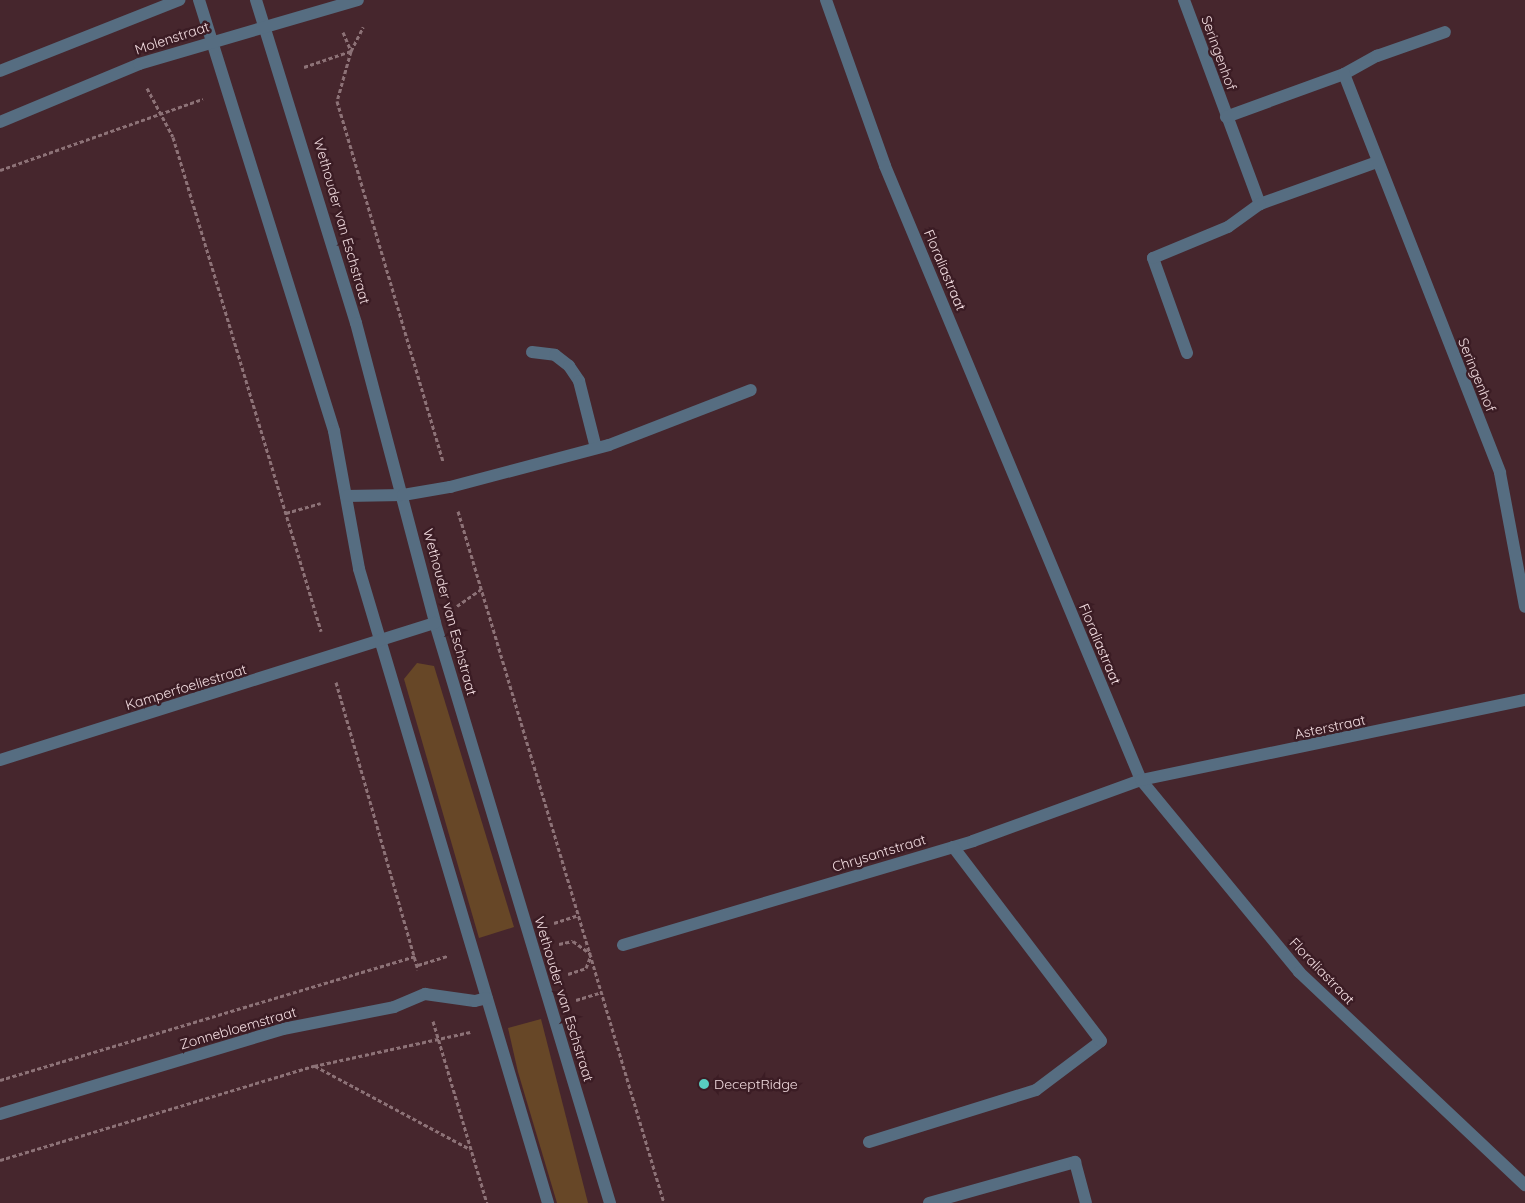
<!DOCTYPE html>
<style>
body{margin:0}
#map{position:relative;width:1525px;height:1203px;overflow:hidden;background:#46262d;font-family:Quicksand,sans-serif}
div>[style]{position:absolute}
[style*='--x']{left:calc(var(--x)*1px);top:calc(var(--y)*1px);width:calc(var(--w)*1px);rotate:calc(var(--a)*1deg)}
.green>*{inset:0;background:#674727}
.path>*{height:3px;margin-top:-1.5px;transform-origin:0;background:repeating-linear-gradient(90deg,#8d7277 0 4px,transparent 0 6.5px)}
.minor>*{height:12px;margin:-6px;padding:0 6px;transform-origin:6px;border-radius:6px;background:#566d81}
.dots>*{width:14px;height:14px;translate:-50% -50%;box-sizing:border-box;border:2px solid #3b1c24;border-radius:50%}
span{translate:-50% -50%;white-space:nowrap;text-align:center;line-height:1.15;-webkit-text-stroke:5px #3b1c24;paint-order:stroke}
.street-label{font-size:14px;color:#f3dde1}
.poi-label{font-size:14px;color:#f3dde1}
.left{translate:0 -50%;text-align:left}
</style>
<div id="map">
<div class="green">
<i style="clip-path:polygon(417px 663px,434px 666px,514px 927px,479px 938px,404px 679px)"></i>
<i style="clip-path:polygon(541px 1019px,588px 1203px,557px 1203px,518px 1072px,508px 1028px)"></i>
</div>
<div class="path">
<i style="--x:343;--y:32;--w:21;--a:67"></i>
<i style="--x:351;--y:51;--w:52;--a:105.6"></i>
<i style="--x:337;--y:101;--w:376;--a:73.6"></i>
<i style="--x:304;--y:67;--w:50;--a:-18.8"></i>
<i style="--x:351;--y:51;--w:27;--a:-63"></i>
<i style="--x:147;--y:88;--w:55;--a:62"></i>
<i style="--x:173;--y:137;--w:516;--a:73.32"></i>
<i style="--x:0;--y:170;--w:215;--a:-19.3"></i>
<i style="--x:458;--y:511;--w:722;--a:73.42"></i>
<i style="--x:286;--y:513;--w:36;--a:-16"></i>
<i style="--x:457;--y:606;--w:29;--a:-35"></i>
<i style="--x:336;--y:682;--w:299;--a:74.1"></i>
<i style="--x:554;--y:923;--w:26;--a:-18"></i>
<i style="--x:559;--y:944;--w:14;--a:-12"></i>
<i style="--x:573;--y:941;--w:22;--a:36"></i>
<i style="--x:418;--y:965;--w:31;--a:-17"></i>
<i style="--x:568;--y:974;--w:19;--a:-18"></i>
<i style="--x:586;--y:968;--w:14;--a:-69"></i>
<i style="--x:576;--y:1000;--w:27;--a:-17"></i>
<i style="--x:433;--y:1021;--w:190;--a:73.5"></i>
<i style="--x:315;--y:1066;--w:176;--a:28.2"></i>
<i style="--x:0;--y:1080;--w:433;--a:-16.6"></i>
<i style="--x:0;--y:1160;--w:328;--a:-16.7"></i>
<i style="--x:314;--y:1066;--w:160;--a:-12.3"></i>
</div>
<div class="minor">
<i style="--x:199;--y:0;--w:452;--a:72.6"></i>
<i style="--x:334;--y:431;--w:140;--a:79.7"></i>
<i style="--x:359;--y:569;--w:662;--a:73.4"></i>
<i style="--x:256;--y:0;--w:338;--a:72.8"></i>
<i style="--x:356;--y:323;--w:310;--a:75.2"></i>
<i style="--x:435;--y:623;--w:606;--a:73.21"></i>
<i style="--x:826;--y:0;--w:176;--a:70.4"></i>
<i style="--x:885;--y:166;--w:665;--a:67.37"></i>
<i style="--x:1141;--y:780;--w:249;--a:50.5"></i>
<i style="--x:1299;--y:972;--w:311;--a:43.3"></i>
<i style="--x:1184;--y:0;--w:218;--a:69.6"></i>
<i style="--x:1260;--y:204;--w:124;--a:-19.7"></i>
<i style="--x:0;--y:71;--w:193;--a:-21.6"></i>
<i style="--x:1344;--y:74;--w:38;--a:-29"></i>
<i style="--x:1377;--y:56;--w:72;--a:-19.4"></i>
<i style="--x:1226;--y:117;--w:126;--a:-20"></i>
<i style="--x:1344;--y:74;--w:428;--a:68.6"></i>
<i style="--x:1500;--y:473;--w:136;--a:79.4"></i>
<i style="--x:0;--y:122;--w:151;--a:-22.6"></i>
<i style="--x:139;--y:64;--w:228;--a:-16.3"></i>
<i style="--x:532;--y:352;--w:23;--a:7"></i>
<i style="--x:555;--y:355;--w:18;--a:38"></i>
<i style="--x:569;--y:366;--w:18;--a:56"></i>
<i style="--x:579;--y:381;--w:69;--a:75.8"></i>
<i style="--x:1187;--y:353;--w:101;--a:-109.7"></i>
<i style="--x:1153;--y:258;--w:81;--a:-22.5"></i>
<i style="--x:1228;--y:227;--w:39;--a:-36"></i>
<i style="--x:346;--y:496;--w:57;--a:-1"></i>
<i style="--x:403;--y:495;--w:48;--a:-9.7"></i>
<i style="--x:450;--y:487;--w:164;--a:-14.8"></i>
<i style="--x:609;--y:445;--w:152;--a:-21.2"></i>
<i style="--x:0;--y:760;--w:456;--a:-17.5"></i>
<i style="--x:623;--y:945;--w:365;--a:-16.5"></i>
<i style="--x:973;--y:841;--w:179;--a:-20"></i>
<i style="--x:1141;--y:780;--w:392;--a:-11.8"></i>
<i style="--x:0;--y:1114;--w:295;--a:-16.7"></i>
<i style="--x:283;--y:1029;--w:113;--a:-11.2"></i>
<i style="--x:394;--y:1007;--w:34;--a:-23"></i>
<i style="--x:425;--y:994;--w:50;--a:8"></i>
<i style="--x:475;--y:1001;--w:12;--a:-14"></i>
<i style="--x:869;--y:1142;--w:175;--a:-17.3"></i>
<i style="--x:1036;--y:1090;--w:81;--a:-37"></i>
<i style="--x:1101;--y:1041;--w:244;--a:-127.3"></i>
<i style="--x:929;--y:1203;--w:152;--a:-15.7"></i>
<i style="--x:1075;--y:1162;--w:42;--a:75"></i>
</div>
<div class="dots">
<i style="left:704px;top:1084px;background:#58cec0"></i>
</div>
<div class="street-label">
<span style="left:172px;top:38px;rotate:-18deg">Molenstraat</span>
<span style="left:1219px;top:53px;rotate:70deg">Seringenhof</span>
<span style="left:342px;top:221px;rotate:74deg">Wethouder van Eschstraat</span>
<span style="left:945px;top:270px;rotate:67deg">Floraliastraat</span>
<span style="left:1477px;top:375px;rotate:68deg">Seringenhof</span>
<span style="left:450px;top:612px;rotate:75deg">Wethouder van Eschstraat</span>
<span style="left:1100px;top:644px;rotate:67deg">Floraliastraat</span>
<span style="left:186px;top:687px;rotate:-17deg">Kamperfoeliestraat</span>
<span style="left:1330px;top:727px;rotate:-12deg">Asterstraat</span>
<span style="left:879px;top:853px;rotate:-17deg">Chrysantstraat</span>
<span style="left:1322px;top:971px;rotate:46deg">Floraliastraat</span>
<span style="left:564px;top:999px;rotate:73deg">Wethouder van Eschstraat</span>
<span style="left:238px;top:1028px;rotate:-16deg">Zonnebloemstraat</span>
</div>
<div class="poi-label">
<span class="left" style="left:714px;top:1084px">DeceptRidge</span>
</div>
</div>
